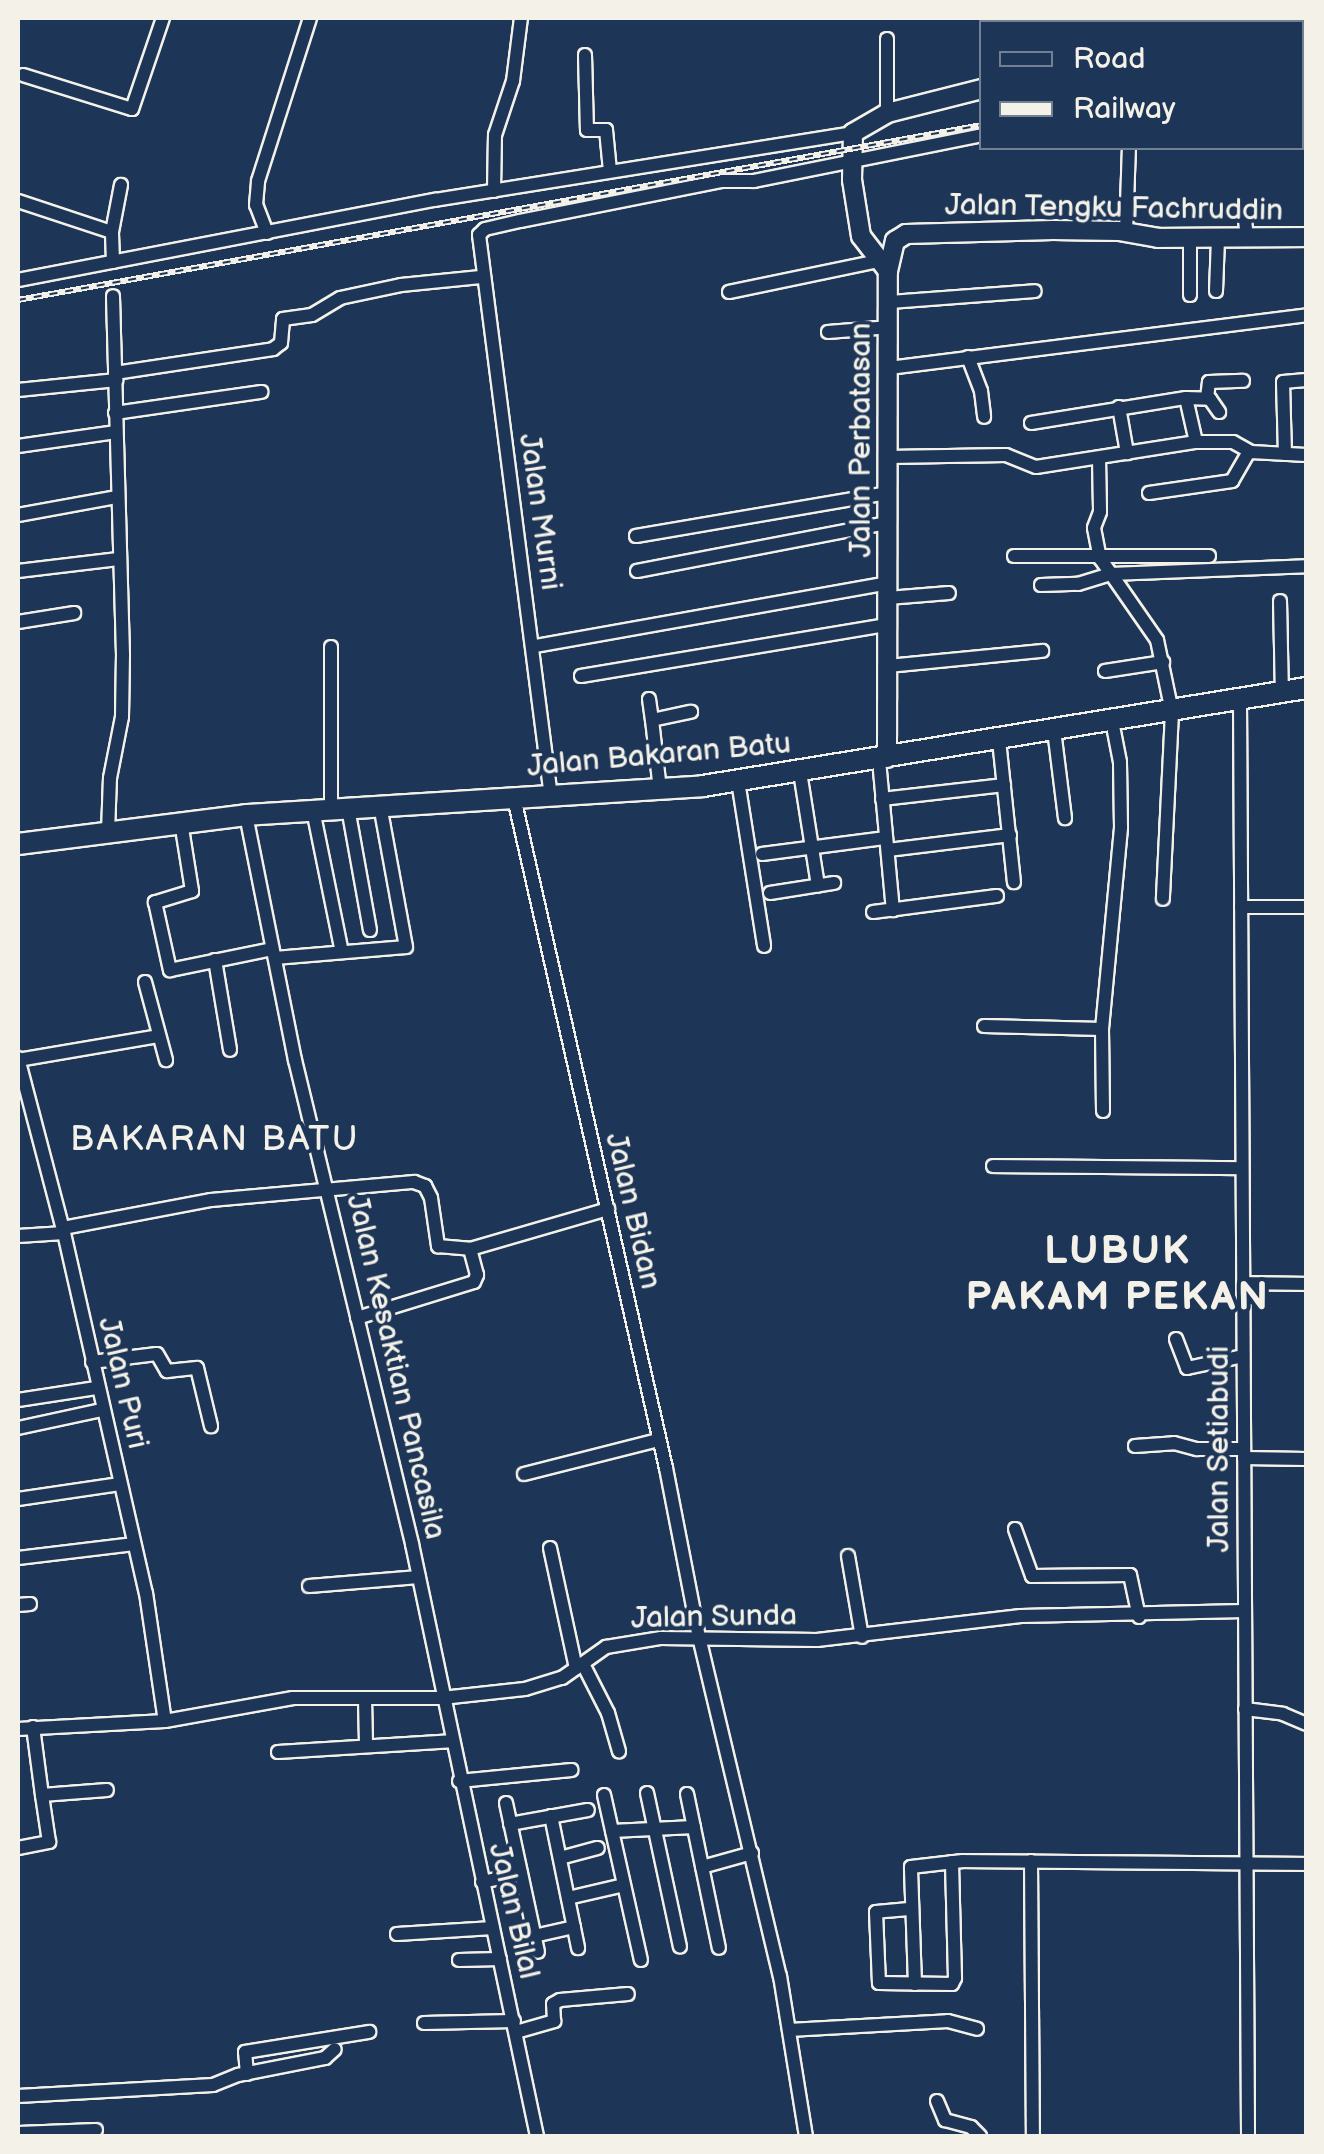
<!DOCTYPE html>
<style>
body{margin:0}
#map{position:relative;width:1324px;height:2154px;overflow:hidden;background:#1d3557;font-family:"Balsamiq Sans",sans-serif}
div>[style]{position:absolute}
[style*='--x']{left:calc(var(--x)*1px);top:calc(var(--y)*1px);width:calc(var(--w)*1px);rotate:calc(var(--a)*1deg)}
.roads{filter:drop-shadow(2px 0 #f4f1e8) drop-shadow(-2px 0 #f4f1e8) drop-shadow(0 2px #f4f1e8) drop-shadow(0 -2px #f4f1e8)}
.minor>*{height:12px;margin:-6px;padding:0 6px;transform-origin:6px;border-radius:6px;background:#1d3557}
.major>*{height:18px;margin:-9px;padding:0 9px;transform-origin:9px;border-radius:9px;background:#1d3557}
.highway>*{height:20px;margin:-10px;padding:0 10px;transform-origin:10px;border-radius:10px;background:#1d3557}
.rail>*{height:6px;margin-top:-3px;transform-origin:0;background:repeating-linear-gradient(90deg,#1d3557 0 8px,#f4f1e8 0 16px);box-sizing:border-box;border-block:2px solid #f4f1e8}
span{translate:-50% -50%;white-space:nowrap;text-align:center;line-height:1.15;-webkit-text-stroke:8px #1d3557;paint-order:stroke}
.street-label{font-size:30px;color:#f4f1e8}
.quarter-label{font-size:35px;color:#f4f1e8;letter-spacing:2.5px}
.district-label{font-size:40px;color:#f4f1e8;font-weight:700;letter-spacing:2.5px}
.frame{position:absolute;inset:0;border:20px solid #f4f1e8;pointer-events:none}
.legend{position:absolute;left:979px;top:20px;width:325px;height:130px;box-sizing:border-box;background:#1d3557;border:2px solid #738091;margin:0;padding:12px 18px;list-style:none;font-size:30px;color:#f4f1e8}
.legend li{display:flex;align-items:center;gap:20px;height:50px}
.legend b{width:50px;border:2px solid #738091}
</style>
<div id="map">
<div class="roads">
<div class="minor">
<i style="--x:1146;--y:18;--w:4;--a:90"></i>
<i style="--x:1200;--y:22;--w:26;--a:-9"></i>
<i style="--x:887;--y:39;--w:74;--a:90"></i>
<i style="--x:585;--y:55;--w:75;--a:88.5"></i>
<i style="--x:587;--y:130;--w:19;--a:0"></i>
<i style="--x:606;--y:130;--w:41;--a:84.4"></i>
<i style="--x:23;--y:75;--w:114;--a:17.3"></i>
<i style="--x:132;--y:109;--w:96;--a:-71.2"></i>
<i style="--x:1302;--y:78;--w:4;--a:-14"></i>
<i style="--x:494;--y:191;--w:56;--a:-89"></i>
<i style="--x:495;--y:135;--w:57;--a:-71.6"></i>
<i style="--x:513;--y:81;--w:64;--a:-82.8"></i>
<i style="--x:18;--y:201;--w:99;--a:18.3"></i>
<i style="--x:1244;--y:210;--w:27;--a:84"></i>
<i style="--x:1126;--y:232;--w:84;--a:-88"></i>
<i style="--x:267;--y:233;--w:30;--a:-111"></i>
<i style="--x:256;--y:205;--w:24;--a:-85"></i>
<i style="--x:258;--y:181;--w:171;--a:-72.3"></i>
<i style="--x:1190;--y:238;--w:57;--a:90"></i>
<i style="--x:113;--y:262;--w:30;--a:-92"></i>
<i style="--x:112;--y:232;--w:48;--a:-79.2"></i>
<i style="--x:18;--y:280;--w:425;--a:-10.9"></i>
<i style="--x:435;--y:200;--w:423;--a:-9.1"></i>
<i style="--x:1216;--y:291;--w:53;--a:-87.8"></i>
<i style="--x:729;--y:292;--w:153;--a:-11.7"></i>
<i style="--x:890;--y:302;--w:145;--a:-4.3"></i>
<i style="--x:828;--y:332;--w:62;--a:-4.6"></i>
<i style="--x:968;--y:357;--w:36;--a:69"></i>
<i style="--x:981;--y:391;--w:26;--a:83"></i>
<i style="--x:889;--y:368;--w:420;--a:-7.2"></i>
<i style="--x:115;--y:373;--w:160;--a:-8.6"></i>
<i style="--x:273;--y:349;--w:10;--a:-37"></i>
<i style="--x:281;--y:343;--w:24;--a:-85"></i>
<i style="--x:283;--y:319;--w:29;--a:-8"></i>
<i style="--x:312;--y:315;--w:33;--a:-31"></i>
<i style="--x:340;--y:298;--w:62;--a:-12"></i>
<i style="--x:401;--y:285;--w:80;--a:-5.7"></i>
<i style="--x:18;--y:390;--w:99;--a:-5.8"></i>
<i style="--x:1186;--y:398;--w:45;--a:77.2"></i>
<i style="--x:1207;--y:398;--w:16;--a:-83"></i>
<i style="--x:1209;--y:382;--w:34;--a:-2"></i>
<i style="--x:1119;--y:407;--w:47;--a:80.1"></i>
<i style="--x:115;--y:413;--w:148;--a:-8.2"></i>
<i style="--x:1031;--y:423;--w:157;--a:-9.2"></i>
<i style="--x:1186;--y:398;--w:24;--a:2"></i>
<i style="--x:1210;--y:399;--w:16;--a:55"></i>
<i style="--x:18;--y:446;--w:99;--a:-8.1"></i>
<i style="--x:1285;--y:454;--w:72;--a:-91.6"></i>
<i style="--x:1283;--y:382;--w:23;--a:-5"></i>
<i style="--x:888;--y:457;--w:118;--a:-1"></i>
<i style="--x:1006;--y:455;--w:32;--a:22"></i>
<i style="--x:1036;--y:467;--w:162;--a:-8.9"></i>
<i style="--x:1196;--y:442;--w:37;--a:0"></i>
<i style="--x:1233;--y:442;--w:21;--a:29"></i>
<i style="--x:1251;--y:452;--w:55;--a:3.1"></i>
<i style="--x:1099;--y:458;--w:54;--a:88.9"></i>
<i style="--x:1100;--y:512;--w:17;--a:111"></i>
<i style="--x:1094;--y:528;--w:31;--a:79"></i>
<i style="--x:1100;--y:558;--w:100;--a:55.2"></i>
<i style="--x:1157;--y:640;--w:74;--a:78.2"></i>
<i style="--x:1172;--y:712;--w:187;--a:92.8"></i>
<i style="--x:1149;--y:493;--w:84;--a:-8.2"></i>
<i style="--x:1232;--y:481;--w:34;--a:-60"></i>
<i style="--x:18;--y:515;--w:101;--a:-10.3"></i>
<i style="--x:636;--y:536;--w:256;--a:-9.7"></i>
<i style="--x:1014;--y:556;--w:195;--a:0"></i>
<i style="--x:18;--y:571;--w:101;--a:-6.8"></i>
<i style="--x:637;--y:571;--w:255;--a:-10.9"></i>
<i style="--x:1041;--y:585;--w:37;--a:-2"></i>
<i style="--x:1078;--y:584;--w:34;--a:-17"></i>
<i style="--x:1111;--y:574;--w:195;--a:-2.3"></i>
<i style="--x:888;--y:598;--w:61;--a:-4.7"></i>
<i style="--x:1280;--y:601;--w:93;--a:88.8"></i>
<i style="--x:18;--y:622;--w:57;--a:-9.1"></i>
<i style="--x:535;--y:646;--w:359;--a:-10.1"></i>
<i style="--x:888;--y:666;--w:155;--a:-5.6"></i>
<i style="--x:1105;--y:671;--w:59;--a:-8.8"></i>
<i style="--x:581;--y:676;--w:310;--a:-9.5"></i>
<i style="--x:649;--y:699;--w:21;--a:82"></i>
<i style="--x:1240;--y:701;--w:1435;--a:89.68"></i>
<i style="--x:1054;--y:730;--w:89;--a:82.9"></i>
<i style="--x:999;--y:740;--w:143;--a:84"></i>
<i style="--x:879;--y:760;--w:151;--a:84.7"></i>
<i style="--x:800;--y:772;--w:115;--a:81"></i>
<i style="--x:738;--y:781;--w:167;--a:81"></i>
<i style="--x:660;--y:790;--w:70;--a:-96.5"></i>
<i style="--x:652;--y:720;--w:40;--a:-12"></i>
<i style="--x:551;--y:797;--w:567;--a:-97.3"></i>
<i style="--x:479;--y:235;--w:8;--a:-45"></i>
<i style="--x:485;--y:229;--w:36;--a:-13"></i>
<i style="--x:520;--y:221;--w:206;--a:-11.2"></i>
<i style="--x:722;--y:181;--w:32;--a:0"></i>
<i style="--x:754;--y:181;--w:233;--a:-11.4"></i>
<i style="--x:514;--y:798;--w:687;--a:77.22"></i>
<i style="--x:666;--y:1468;--w:172;--a:79"></i>
<i style="--x:699;--y:1637;--w:349;--a:76.6"></i>
<i style="--x:780;--y:1976;--w:162;--a:80.8"></i>
<i style="--x:882;--y:799;--w:123;--a:-6.5"></i>
<i style="--x:348;--y:808;--w:124;--a:79.8"></i>
<i style="--x:331;--y:809;--w:162;--a:-90"></i>
<i style="--x:313;--y:810;--w:145;--a:78.5"></i>
<i style="--x:246;--y:815;--w:250;--a:78.7"></i>
<i style="--x:295;--y:1060;--w:498;--a:76.4"></i>
<i style="--x:412;--y:1544;--w:605;--a:78.08"></i>
<i style="--x:181;--y:822;--w:70;--a:80.9"></i>
<i style="--x:192;--y:891;--w:39;--a:163"></i>
<i style="--x:155;--y:902;--w:70;--a:77.6"></i>
<i style="--x:170;--y:970;--w:104;--a:-11.6"></i>
<i style="--x:108;--y:832;--w:54;--a:-87.9"></i>
<i style="--x:110;--y:778;--w:62;--a:-78.9"></i>
<i style="--x:122;--y:717;--w:62;--a:-89.1"></i>
<i style="--x:123;--y:655;--w:359;--a:-91.6"></i>
<i style="--x:888;--y:850;--w:123;--a:-7"></i>
<i style="--x:762;--y:854;--w:125;--a:-7.4"></i>
<i style="--x:770;--y:893;--w:65;--a:-8.9"></i>
<i style="--x:1241;--y:907;--w:65;--a:0"></i>
<i style="--x:873;--y:912;--w:125;--a:-7.4"></i>
<i style="--x:275;--y:958;--w:131;--a:-4.8"></i>
<i style="--x:406;--y:947;--w:143;--a:-100.4"></i>
<i style="--x:215;--y:960;--w:91;--a:80.5"></i>
<i style="--x:145;--y:982;--w:81;--a:74.9"></i>
<i style="--x:984;--y:1026;--w:118;--a:1.5"></i>
<i style="--x:18;--y:1058;--w:181;--a:75.3"></i>
<i style="--x:64;--y:1233;--w:369;--a:77.2"></i>
<i style="--x:146;--y:1593;--w:129;--a:81.6"></i>
<i style="--x:18;--y:1060;--w:142;--a:-9.7"></i>
<i style="--x:1103;--y:1111;--w:82;--a:-90.7"></i>
<i style="--x:1102;--y:1029;--w:203;--a:-84.6"></i>
<i style="--x:1121;--y:827;--w:65;--a:-90.9"></i>
<i style="--x:1120;--y:762;--w:42;--a:-101"></i>
<i style="--x:993;--y:1166;--w:249;--a:0.5"></i>
<i style="--x:63;--y:1228;--w:151;--a:-10.7"></i>
<i style="--x:211;--y:1200;--w:204;--a:-5.1"></i>
<i style="--x:414;--y:1182;--w:12;--a:20"></i>
<i style="--x:425;--y:1186;--w:13;--a:63"></i>
<i style="--x:431;--y:1198;--w:49;--a:81.7"></i>
<i style="--x:438;--y:1246;--w:32;--a:5"></i>
<i style="--x:18;--y:1236;--w:46;--a:-3.7"></i>
<i style="--x:1243;--y:1283;--w:63;--a:0.9"></i>
<i style="--x:357;--y:1318;--w:122;--a:-17.1"></i>
<i style="--x:474;--y:1282;--w:8;--a:-67"></i>
<i style="--x:477;--y:1275;--w:27;--a:-105"></i>
<i style="--x:470;--y:1249;--w:144;--a:-16.2"></i>
<i style="--x:1176;--y:1339;--w:31;--a:69"></i>
<i style="--x:1187;--y:1368;--w:57;--a:-12.1"></i>
<i style="--x:92;--y:1362;--w:65;--a:-7"></i>
<i style="--x:157;--y:1354;--w:20;--a:60"></i>
<i style="--x:167;--y:1371;--w:30;--a:-6"></i>
<i style="--x:197;--y:1368;--w:60;--a:76.4"></i>
<i style="--x:18;--y:1400;--w:79;--a:-8.7"></i>
<i style="--x:18;--y:1428;--w:86;--a:-12.1"></i>
<i style="--x:1135;--y:1446;--w:39;--a:-4"></i>
<i style="--x:1174;--y:1443;--w:24;--a:15"></i>
<i style="--x:1197;--y:1449;--w:47;--a:0"></i>
<i style="--x:1244;--y:1458;--w:62;--a:0.9"></i>
<i style="--x:524;--y:1474;--w:138;--a:-14.2"></i>
<i style="--x:18;--y:1499;--w:103;--a:-8.4"></i>
<i style="--x:1015;--y:1529;--w:50;--a:70.1"></i>
<i style="--x:1032;--y:1576;--w:98;--a:-0.6"></i>
<i style="--x:1130;--y:1575;--w:43;--a:77.9"></i>
<i style="--x:550;--y:1548;--w:123;--a:77.8"></i>
<i style="--x:848;--y:1556;--w:82;--a:80.2"></i>
<i style="--x:18;--y:1558;--w:117;--a:-6.9"></i>
<i style="--x:309;--y:1586;--w:110;--a:-4.7"></i>
<i style="--x:18;--y:1605;--w:12;--a:-5"></i>
<i style="--x:583;--y:1664;--w:55;--a:63"></i>
<i style="--x:608;--y:1713;--w:40;--a:74"></i>
<i style="--x:365;--y:1699;--w:45;--a:88.7"></i>
<i style="--x:1245;--y:1709;--w:38;--a:7"></i>
<i style="--x:1283;--y:1714;--w:25;--a:23"></i>
<i style="--x:33;--y:1727;--w:69;--a:82.5"></i>
<i style="--x:42;--y:1795;--w:65;--a:-4.4"></i>
<i style="--x:18;--y:1729;--w:147;--a:-3.1"></i>
<i style="--x:165;--y:1721;--w:130;--a:-10.2"></i>
<i style="--x:293;--y:1698;--w:149;--a:0"></i>
<i style="--x:442;--y:1698;--w:83;--a:-6.2"></i>
<i style="--x:525;--y:1689;--w:39;--a:-17"></i>
<i style="--x:562;--y:1678;--w:54;--a:-35.2"></i>
<i style="--x:606;--y:1647;--w:56;--a:-9.3"></i>
<i style="--x:661;--y:1638;--w:156;--a:0.7"></i>
<i style="--x:817;--y:1640;--w:205;--a:-6.7"></i>
<i style="--x:1021;--y:1616;--w:223;--a:-1.3"></i>
<i style="--x:278;--y:1752;--w:173;--a:-3.6"></i>
<i style="--x:459;--y:1781;--w:113;--a:-5.6"></i>
<i style="--x:647;--y:1793;--w:157;--a:77.9"></i>
<i style="--x:687;--y:1794;--w:157;--a:78.3"></i>
<i style="--x:604;--y:1795;--w:169;--a:77.4"></i>
<i style="--x:506;--y:1803;--w:152;--a:77.9"></i>
<i style="--x:551;--y:1816;--w:135;--a:78.4"></i>
<i style="--x:510;--y:1824;--w:79;--a:-10.2"></i>
<i style="--x:612;--y:1831;--w:82;--a:-2.8"></i>
<i style="--x:18;--y:1848;--w:32;--a:-11"></i>
<i style="--x:49;--y:1842;--w:48;--a:-98.5"></i>
<i style="--x:560;--y:1858;--w:39;--a:-15"></i>
<i style="--x:1031;--y:1861;--w:275;--a:89.6"></i>
<i style="--x:702;--y:1867;--w:52;--a:-15.6"></i>
<i style="--x:482;--y:1882;--w:40;--a:-12"></i>
<i style="--x:568;--y:1898;--w:57;--a:-13.1"></i>
<i style="--x:909;--y:1909;--w:33;--a:175"></i>
<i style="--x:876;--y:1912;--w:71;--a:87.6"></i>
<i style="--x:879;--y:1983;--w:73;--a:0.8"></i>
<i style="--x:952;--y:1984;--w:7;--a:-63"></i>
<i style="--x:955;--y:1978;--w:116;--a:-91.5"></i>
<i style="--x:397;--y:1934;--w:96;--a:-3.6"></i>
<i style="--x:534;--y:1936;--w:41;--a:-12.7"></i>
<i style="--x:459;--y:1960;--w:41;--a:-1.4"></i>
<i style="--x:915;--y:1984;--w:117;--a:-92"></i>
<i style="--x:911;--y:1867;--w:52;--a:-6.6"></i>
<i style="--x:963;--y:1861;--w:343;--a:0.5"></i>
<i style="--x:424;--y:2023;--w:90;--a:-1.3"></i>
<i style="--x:789;--y:2030;--w:159;--a:-3.2"></i>
<i style="--x:948;--y:2021;--w:30;--a:15"></i>
<i style="--x:516;--y:2032;--w:40;--a:-16"></i>
<i style="--x:554;--y:2021;--w:17;--a:-93"></i>
<i style="--x:553;--y:2004;--w:8;--a:-30"></i>
<i style="--x:560;--y:2000;--w:68;--a:-5"></i>
<i style="--x:247;--y:2074;--w:22;--a:-95"></i>
<i style="--x:245;--y:2052;--w:126;--a:-9.2"></i>
<i style="--x:18;--y:2096;--w:195;--a:-3.2"></i>
<i style="--x:213;--y:2085;--w:27;--a:-22"></i>
<i style="--x:238;--y:2075;--w:89;--a:-11.1"></i>
<i style="--x:325;--y:2058;--w:13;--a:-42"></i>
<i style="--x:937;--y:2101;--w:21;--a:67"></i>
<i style="--x:945;--y:2120;--w:27;--a:15"></i>
<i style="--x:971;--y:2127;--w:13;--a:45"></i>
<i style="--x:18;--y:2133;--w:78;--a:-2.2"></i>
</div>
<div class="major">
<i style="--x:1016;--y:18;--w:5;--a:53"></i>
<i style="--x:888;--y:271;--w:31;--a:-77"></i>
<i style="--x:895;--y:241;--w:13;--a:-32"></i>
<i style="--x:906;--y:234;--w:147;--a:-1.6"></i>
<i style="--x:1053;--y:230;--w:66;--a:0.9"></i>
<i style="--x:1119;--y:231;--w:40;--a:10"></i>
<i style="--x:1158;--y:238;--w:148;--a:-0.4"></i>
<i style="--x:887;--y:758;--w:487;--a:-89.9"></i>
<i style="--x:888;--y:271;--w:44;--a:-127.6"></i>
<i style="--x:861;--y:236;--w:57;--a:-99.1"></i>
<i style="--x:852;--y:180;--w:47;--a:-88.8"></i>
<i style="--x:853;--y:133;--w:39;--a:-30"></i>
<i style="--x:887;--y:113;--w:98;--a:-14.2"></i>
</div>
<div class="highway">
<i style="--x:18;--y:844;--w:230;--a:-7.2"></i>
<i style="--x:246;--y:815;--w:458;--a:-3.6"></i>
<i style="--x:703;--y:786;--w:611;--a:-9.23"></i>
</div>
</div>
<div class="rail">
<i style="--x:1302;--y:66;--w:4;--a:-14"></i>
<i style="--x:18;--y:300;--w:980;--a:-10.29"></i>
</div>
<div class="street-label">
<span style="left:1114px;top:208px;rotate:1deg">Jalan Tengku Fachruddin</span>
<span style="left:861px;top:440px;rotate:-90deg">Jalan Perbatasan</span>
<span style="left:540px;top:512px;rotate:82deg">Jalan Murni</span>
<span style="left:659px;top:755px;rotate:-5deg">Jalan Bakaran Batu</span>
<span style="left:633px;top:1211px;rotate:77deg">Jalan Bidan</span>
<span style="left:396px;top:1367px;rotate:77deg">Jalan Kesaktian Pancasila</span>
<span style="left:123px;top:1383px;rotate:77deg">Jalan Puri</span>
<span style="left:1219px;top:1449px;rotate:-90deg">Jalan Setiabudi</span>
<span style="left:714px;top:1617px;rotate:-1deg">Jalan Sunda</span>
<span style="left:514px;top:1911px;rotate:77deg">Jalan Bilal</span>
</div>
<div class="quarter-label">
<span style="left:215px;top:1140px">BAKARAN BATU</span>
</div>
<div class="district-label">
<span style="left:1118px;top:1274px">LUBUK<br>PAKAM PEKAN</span>
</div>
<div class="frame"></div>
<ul class="legend">
<li><b style="height:12px;background:#1d3557"></b>Road</li>
<li><b style="height:12px;background:#f4f1e8"></b>Railway</li>
</ul>
</div>
